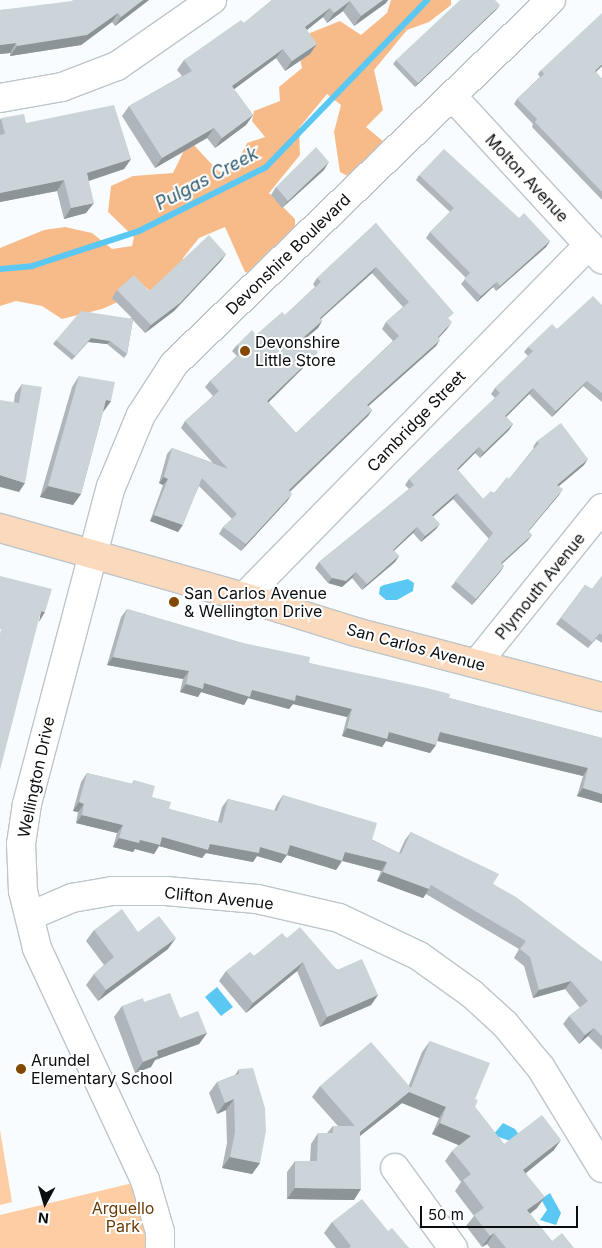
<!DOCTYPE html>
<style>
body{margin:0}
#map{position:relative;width:602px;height:1248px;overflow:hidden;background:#f8fcfe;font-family:Inter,sans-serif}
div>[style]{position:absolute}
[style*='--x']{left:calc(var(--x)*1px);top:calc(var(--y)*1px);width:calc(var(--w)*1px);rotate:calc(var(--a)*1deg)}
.green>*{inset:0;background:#ffcda3}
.forest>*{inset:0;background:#f6bb89}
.water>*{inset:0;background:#5bc8f4}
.stream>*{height:6px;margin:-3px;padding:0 3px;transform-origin:3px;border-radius:3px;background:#5bc8f4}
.roads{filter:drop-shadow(1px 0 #bcc6cb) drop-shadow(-1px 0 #bcc6cb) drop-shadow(0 1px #bcc6cb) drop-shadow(0 -1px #bcc6cb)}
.minor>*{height:28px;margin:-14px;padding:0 14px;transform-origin:14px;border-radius:14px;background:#fff}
.major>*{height:28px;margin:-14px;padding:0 14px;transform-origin:14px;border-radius:14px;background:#fad9bc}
.wall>*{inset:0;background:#aeb6bb}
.shaded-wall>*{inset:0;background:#8d9498}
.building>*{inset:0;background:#cad4d9}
.dots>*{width:14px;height:14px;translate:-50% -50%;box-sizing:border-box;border:2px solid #fff;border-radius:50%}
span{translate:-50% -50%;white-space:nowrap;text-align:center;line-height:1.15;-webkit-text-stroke:4px #fff;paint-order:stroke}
.street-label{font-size:16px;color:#0b0e10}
.poi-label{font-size:16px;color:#0b0e10}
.left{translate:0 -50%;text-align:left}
.park-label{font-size:16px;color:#693b07}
.water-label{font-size:18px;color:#2e5b6e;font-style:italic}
.north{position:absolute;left:20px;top:1178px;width:50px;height:50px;-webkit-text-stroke:4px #fff;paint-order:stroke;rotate:186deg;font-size:14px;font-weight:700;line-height:20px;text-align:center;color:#0b0e10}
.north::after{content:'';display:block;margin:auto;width:18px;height:22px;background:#0b0e10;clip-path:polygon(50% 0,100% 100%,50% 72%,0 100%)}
.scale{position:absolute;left:420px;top:1206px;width:158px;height:22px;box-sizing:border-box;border:2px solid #0b0e10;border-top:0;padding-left:6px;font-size:15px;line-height:18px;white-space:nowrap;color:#0b0e10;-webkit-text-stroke:4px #fff;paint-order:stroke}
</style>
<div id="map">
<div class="green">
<i style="clip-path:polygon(0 1130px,12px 1202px,0 1205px)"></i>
<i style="clip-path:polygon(145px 1180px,156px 1248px,0 1248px,0 1215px)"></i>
</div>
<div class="forest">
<i style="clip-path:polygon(391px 0,451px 0,451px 5px,429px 22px,407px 30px,374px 70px,383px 110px,366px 127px,384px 142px,381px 160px,357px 181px,340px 172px,334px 132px,341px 105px,327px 94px,299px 128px,300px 155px,269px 193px,295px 219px,295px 235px,270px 278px,245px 272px,225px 227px,199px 238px,183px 258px,183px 285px,166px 304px,139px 282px,129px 297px,102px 309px,62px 319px,42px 306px,16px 301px,0 306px,0 248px,44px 230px,65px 227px,92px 233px,112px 249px,132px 246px,134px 237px,108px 212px,111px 186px,133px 176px,173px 173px,189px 140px,219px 172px,238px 161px,247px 143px,265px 137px,252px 121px,254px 111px,280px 101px,279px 87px,302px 68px,299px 53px,310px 33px,340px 21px,361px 35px,387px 13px)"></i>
</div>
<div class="water">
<i style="clip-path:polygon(408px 579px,414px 583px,413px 591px,397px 600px,386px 600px,379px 594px,380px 587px,384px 585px)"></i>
<i style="clip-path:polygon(217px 987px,233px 1007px,221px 1016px,205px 997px)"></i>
<i style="clip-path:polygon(503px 1123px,515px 1129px,527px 1147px,493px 1135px)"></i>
<i style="clip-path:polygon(550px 1193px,561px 1213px,556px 1225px,540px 1220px,547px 1210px,541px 1199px)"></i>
</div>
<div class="stream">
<i style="--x:0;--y:269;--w:32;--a:-5"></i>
<i style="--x:32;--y:266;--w:113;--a:-18.1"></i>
<i style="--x:139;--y:231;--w:142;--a:-26.7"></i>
<i style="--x:266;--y:167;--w:232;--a:-46"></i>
</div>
<div class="roads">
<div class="minor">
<i style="--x:452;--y:96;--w:222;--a:47.4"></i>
<i style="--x:0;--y:98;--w:63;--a:-10.1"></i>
<i style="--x:62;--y:87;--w:59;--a:-20.9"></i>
<i style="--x:117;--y:66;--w:116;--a:-34.8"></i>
<i style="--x:244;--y:597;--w:493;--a:-45.6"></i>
<i style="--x:477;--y:663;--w:199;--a:-51.1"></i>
<i style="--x:30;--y:916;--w:46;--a:-23.2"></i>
<i style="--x:72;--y:898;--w:41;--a:-9.9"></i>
<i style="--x:112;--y:891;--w:54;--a:0"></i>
<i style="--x:166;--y:891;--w:91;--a:5"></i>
<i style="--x:257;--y:899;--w:84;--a:13"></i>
<i style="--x:339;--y:918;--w:89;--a:25.4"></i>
<i style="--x:419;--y:956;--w:65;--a:35.6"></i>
<i style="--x:472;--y:994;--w:45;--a:42.3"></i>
<i style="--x:505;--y:1024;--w:57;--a:50.7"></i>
<i style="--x:541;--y:1068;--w:117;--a:58.6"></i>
<i style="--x:395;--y:1168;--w:99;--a:54.1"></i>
<i style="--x:160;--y:1248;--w:16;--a:-90"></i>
<i style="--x:160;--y:1232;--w:54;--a:-106.1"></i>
<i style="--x:145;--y:1180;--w:256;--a:-115"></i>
<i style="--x:37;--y:948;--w:59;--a:-103.8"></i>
<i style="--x:23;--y:891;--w:47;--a:-92.4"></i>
<i style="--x:21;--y:844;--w:40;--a:-81.5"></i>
<i style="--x:27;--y:804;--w:328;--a:-75.2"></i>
<i style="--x:111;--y:487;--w:78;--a:-67.4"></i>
<i style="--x:141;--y:415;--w:61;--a:-57.1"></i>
<i style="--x:174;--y:364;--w:524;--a:-43.99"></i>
</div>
<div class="major">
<i style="--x:0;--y:528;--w:254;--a:15.8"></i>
<i style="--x:244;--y:597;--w:117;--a:17.4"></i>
<i style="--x:356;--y:632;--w:254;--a:14.8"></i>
</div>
</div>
<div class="wall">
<i style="clip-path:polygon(149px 0,115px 26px,112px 22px,81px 45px,10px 56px,10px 53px,0 54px,0 10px)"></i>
<i style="clip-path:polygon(272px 0,388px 0,386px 3px,354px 26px,343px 11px,327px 23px,323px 17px,307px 30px,310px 54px,285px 71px,276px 58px,234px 89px,253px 115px,246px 125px,215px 148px,207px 138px,155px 168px,122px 116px,129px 106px,182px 76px,177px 70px,184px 60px,244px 23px)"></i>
<i style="clip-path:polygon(497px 9px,415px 87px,393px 64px,396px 60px)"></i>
<i style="clip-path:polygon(602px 66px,596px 72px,602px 79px,602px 200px,532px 127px,533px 124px,514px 104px,517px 99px,540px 77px,538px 74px,541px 70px)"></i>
<i style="clip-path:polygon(1px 118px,26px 123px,131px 159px,124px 169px,89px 181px,86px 213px,64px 219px,57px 191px,0 202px,0 120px)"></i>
<i style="clip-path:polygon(324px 170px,282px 208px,271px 195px,276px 187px)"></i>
<i style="clip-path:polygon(419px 175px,519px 218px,550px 241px,546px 247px,496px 291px,493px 287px,477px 302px,461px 284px,466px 278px,426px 238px,430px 232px,450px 212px,416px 180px)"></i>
<i style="clip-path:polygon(evenodd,376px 223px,449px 320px,447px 329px,439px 338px,436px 346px,368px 406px,372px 410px,368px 416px,290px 492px,288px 500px,241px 551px,219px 534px,223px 527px,232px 519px,199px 486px,178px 532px,150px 521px,163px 485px,159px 483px,167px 454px,172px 448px,213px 463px,181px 428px,185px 421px,213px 396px,205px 387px,210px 381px,237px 356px,232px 351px,237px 345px,256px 335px,285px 315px,315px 287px,313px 284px,317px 278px,376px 223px,372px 273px,403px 307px,386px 322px,382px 329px,393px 341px,296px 433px,268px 402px,313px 358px,306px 338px,318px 328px,322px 321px,321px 319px,372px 273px)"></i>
<i style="clip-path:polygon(226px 254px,221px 261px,174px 311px,145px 333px,133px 320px,127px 354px,124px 358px,107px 344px,88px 342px,72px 360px,53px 344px,56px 340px,132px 318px,112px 298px,117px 290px,149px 291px)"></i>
<i style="clip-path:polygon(602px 305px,602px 402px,583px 386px,552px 417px,529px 394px,506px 417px,513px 424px,509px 430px,480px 458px,475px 453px,458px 470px,483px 499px,494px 493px,509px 479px,534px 448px,533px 447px,537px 441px,584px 465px,559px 486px,559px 495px,528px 531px,532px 535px,527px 541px,502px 564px,504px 566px,500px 572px,472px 605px,451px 587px,489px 539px,453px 499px,433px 516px,436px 529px,421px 542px,413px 533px,394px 551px,399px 556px,395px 562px,362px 590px,352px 578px,342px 587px,328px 583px,315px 568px,319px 562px,409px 489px,405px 485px,409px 479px,495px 398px,491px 394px,495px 388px,528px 356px,524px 352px,528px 347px,557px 329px)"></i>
<i style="clip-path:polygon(79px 376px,111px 401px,103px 412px,81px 494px,73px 505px,40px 497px,72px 387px)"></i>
<i style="clip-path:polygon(22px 384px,19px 492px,14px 402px,15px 394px)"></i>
<i style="clip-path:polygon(602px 576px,602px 643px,596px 639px,588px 648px,556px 624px,585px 585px,592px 589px)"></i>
<i style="clip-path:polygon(127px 609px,309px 663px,449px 698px,602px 738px,602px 803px,577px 796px,583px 776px,437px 741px,436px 745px,430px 753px,386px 741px,382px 747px,342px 736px,347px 717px,293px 704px,289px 709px,248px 698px,244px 705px,201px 692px,198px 697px,180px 692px,183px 679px,107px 665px,121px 617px)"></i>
<i style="clip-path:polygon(87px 773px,132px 784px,134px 780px,152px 797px,169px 809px,218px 822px,222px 807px,228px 799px,274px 811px,277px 804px,283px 795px,399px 853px,405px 840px,411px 832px,493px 884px,602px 962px,602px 1050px,588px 1036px,579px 1044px,563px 1024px,569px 1016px,580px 1008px,565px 989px,533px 998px,524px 966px,514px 958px,519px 949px,426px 894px,423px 898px,377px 881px,381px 871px,342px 861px,336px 870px,287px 855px,281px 863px,257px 856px,253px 862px,206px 853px,202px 858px,159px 846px,154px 854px,135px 849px,133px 852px,113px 847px,117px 833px,76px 823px,78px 812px,73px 811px,81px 782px)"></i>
<i style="clip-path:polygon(94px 930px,138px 932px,168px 949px,98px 1001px,86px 985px,94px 974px,104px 965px,86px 941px)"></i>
<i style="clip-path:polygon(287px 938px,378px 995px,371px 1005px,320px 1027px,297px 971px,246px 1013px,219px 981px,226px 971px)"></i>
<i style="clip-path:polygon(144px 1002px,180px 1018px,207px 1033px,199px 1044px,155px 1060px,151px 1067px,135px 1073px,114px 1017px,122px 1006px)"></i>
<i style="clip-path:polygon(430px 1041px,475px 1099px,475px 1107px,504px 1144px,554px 1150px,526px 1173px,537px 1208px,530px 1214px,552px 1241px,574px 1248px,490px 1248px,487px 1244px,482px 1247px,466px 1226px,474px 1216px,455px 1191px,461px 1182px,445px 1161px,452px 1151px,459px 1145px,432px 1134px,439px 1118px,402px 1103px,360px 1136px,354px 1200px,287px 1199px,287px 1172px,295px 1161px,310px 1161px,311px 1144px,318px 1133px,327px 1133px,333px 1126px,338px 1126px,312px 1097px,320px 1086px,409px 1085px,422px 1052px)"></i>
<i style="clip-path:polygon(239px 1069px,260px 1163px,252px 1174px,222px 1168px,227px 1143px,226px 1110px,217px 1114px,209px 1093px,217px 1082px,235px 1075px)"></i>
<i style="clip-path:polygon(332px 1222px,388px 1231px,409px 1248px,336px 1248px,324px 1233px)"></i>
</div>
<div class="shaded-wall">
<i style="clip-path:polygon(143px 0,149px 0,115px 26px,121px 17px)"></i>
<i style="clip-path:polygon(383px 0,388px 0,386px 3px,354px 26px,361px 16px)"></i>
<i style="clip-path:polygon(350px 1px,343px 11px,327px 23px,334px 13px)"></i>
<i style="clip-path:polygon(500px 5px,497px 9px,415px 87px,418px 83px)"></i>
<i style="clip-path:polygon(330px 8px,323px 17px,298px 37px,305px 27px)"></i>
<i style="clip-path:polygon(118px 13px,112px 22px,81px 45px,10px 56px,17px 46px)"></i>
<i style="clip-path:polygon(16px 43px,10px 53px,0 54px,0 45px)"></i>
<i style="clip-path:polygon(317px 44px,310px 54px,285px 71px,292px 61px)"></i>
<i style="clip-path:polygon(283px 49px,276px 58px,225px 96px,232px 86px)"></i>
<i style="clip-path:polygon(602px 64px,602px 66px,591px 76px,595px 71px)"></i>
<i style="clip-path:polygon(253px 115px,246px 125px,215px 148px,222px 138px)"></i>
<i style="clip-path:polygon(214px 128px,207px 138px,155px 168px,162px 158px)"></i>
<i style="clip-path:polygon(131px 159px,124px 169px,79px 184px,87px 173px)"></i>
<i style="clip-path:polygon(329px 162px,324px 170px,282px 208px,288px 201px)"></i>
<i style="clip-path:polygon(64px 180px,57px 191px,0 202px,0 193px)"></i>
<i style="clip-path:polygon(94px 203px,86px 213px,64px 219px,71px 208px)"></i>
<i style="clip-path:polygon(550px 241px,546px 247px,496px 291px,500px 286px)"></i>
<i style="clip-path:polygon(226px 254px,221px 261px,174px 311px,145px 333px,151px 325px)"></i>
<i style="clip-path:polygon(376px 267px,372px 273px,315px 324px,320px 318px)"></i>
<i style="clip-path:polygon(497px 282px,493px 287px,477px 302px,481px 296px)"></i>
<i style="clip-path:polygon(322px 321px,318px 328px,300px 343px,304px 337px)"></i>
<i style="clip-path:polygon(452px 322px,447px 329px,433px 343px,438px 337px)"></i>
<i style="clip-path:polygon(91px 338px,110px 341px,107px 344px,88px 342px,72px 360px)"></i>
<i style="clip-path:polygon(440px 340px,436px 346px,363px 411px,367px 405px)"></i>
<i style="clip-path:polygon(318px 352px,313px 358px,263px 408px,267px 401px)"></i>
<i style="clip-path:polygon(587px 381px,583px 386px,552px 417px,556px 411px)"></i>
<i style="clip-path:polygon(533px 388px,529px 394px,501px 422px,505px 416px)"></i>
<i style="clip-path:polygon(106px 400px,111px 401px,103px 412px)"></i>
<i style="clip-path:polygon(372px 410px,368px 416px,284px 497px,289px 490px)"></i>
<i style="clip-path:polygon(513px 424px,509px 430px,480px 458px,484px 452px)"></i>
<i style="clip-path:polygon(479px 447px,475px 453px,453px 475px,457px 469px)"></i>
<i style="clip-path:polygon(588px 459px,584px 465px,553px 491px,557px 485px)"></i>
<i style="clip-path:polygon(0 475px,25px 483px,19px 492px,0 487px)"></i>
<i style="clip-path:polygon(164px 477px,168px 479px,163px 485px,159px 483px)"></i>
<i style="clip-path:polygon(48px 486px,81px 494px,73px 505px,40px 497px)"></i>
<i style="clip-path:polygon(563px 489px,559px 495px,524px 537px,528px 531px)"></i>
<i style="clip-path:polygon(457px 493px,453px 499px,428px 521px,432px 515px)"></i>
<i style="clip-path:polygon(292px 494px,288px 500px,241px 551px,246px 544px)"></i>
<i style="clip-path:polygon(154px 515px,183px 525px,178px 532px,150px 521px)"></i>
<i style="clip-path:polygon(440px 524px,436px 529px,421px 542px,425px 536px)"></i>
<i style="clip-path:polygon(417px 527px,413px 533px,389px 555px,393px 550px)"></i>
<i style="clip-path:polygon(532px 535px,527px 541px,497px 568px,501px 563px)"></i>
<i style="clip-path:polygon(399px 556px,395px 562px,362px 590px,367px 584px)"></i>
<i style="clip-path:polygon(504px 566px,500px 572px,472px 605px,476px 599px)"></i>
<i style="clip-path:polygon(356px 572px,352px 578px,342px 587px,328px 583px,332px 578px)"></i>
<i style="clip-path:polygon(41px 611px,45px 612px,39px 622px)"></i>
<i style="clip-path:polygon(113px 657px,189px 671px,183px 679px,107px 665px)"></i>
<i style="clip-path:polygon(204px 683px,296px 695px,352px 709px,347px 717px,293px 704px,289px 709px,248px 698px,244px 705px,201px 692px,198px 697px,180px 692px,186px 684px)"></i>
<i style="clip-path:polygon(347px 728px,389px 732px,436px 745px,430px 753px,386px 741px,382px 747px,342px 736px)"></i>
<i style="clip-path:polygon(440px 732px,588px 768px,583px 776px,434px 740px)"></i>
<i style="clip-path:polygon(583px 788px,602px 794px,602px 803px,577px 796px)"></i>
<i style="clip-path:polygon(79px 802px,84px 804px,78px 812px,73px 811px)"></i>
<i style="clip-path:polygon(82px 815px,123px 825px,117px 833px,76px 823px)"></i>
<i style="clip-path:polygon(162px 837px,210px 844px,260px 847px,290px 845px,342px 861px,336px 870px,287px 855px,281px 863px,257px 856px,253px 862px,206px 853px,202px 858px,159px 846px,154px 854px,135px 849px,133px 852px,113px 847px,119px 838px,140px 840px)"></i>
<i style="clip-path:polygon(345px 852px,387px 862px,381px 871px,339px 860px)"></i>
<i style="clip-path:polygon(383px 872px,429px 889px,423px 898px,377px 881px)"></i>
<i style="clip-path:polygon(176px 938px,168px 949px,98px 1001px,106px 990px)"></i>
<i style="clip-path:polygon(303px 962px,297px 971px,246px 1013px,253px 1003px)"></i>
<i style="clip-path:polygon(571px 981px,565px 989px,533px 998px,539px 990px)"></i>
<i style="clip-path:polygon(378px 995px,371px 1005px,320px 1027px,327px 1017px)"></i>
<i style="clip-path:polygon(594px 1028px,588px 1036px,579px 1044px,585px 1035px)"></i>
<i style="clip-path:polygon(207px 1033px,199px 1044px,155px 1060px,151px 1067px,135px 1073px,143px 1062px,157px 1051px)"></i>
<i style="clip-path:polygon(409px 1092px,446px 1107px,439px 1118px,402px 1103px,352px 1142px,360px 1132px)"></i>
<i style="clip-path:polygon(234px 1099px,226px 1110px,217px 1114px,225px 1103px)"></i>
<i style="clip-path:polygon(440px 1123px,471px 1136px,463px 1147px,432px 1134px)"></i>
<i style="clip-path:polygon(561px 1140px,554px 1150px,516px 1181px,523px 1170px)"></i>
<i style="clip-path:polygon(230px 1157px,260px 1163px,252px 1174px,222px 1168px)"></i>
<i style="clip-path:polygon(295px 1188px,361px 1189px,354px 1200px,287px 1199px)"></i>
<i style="clip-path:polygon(545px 1197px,537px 1208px,520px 1221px,527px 1210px)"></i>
<i style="clip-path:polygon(494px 1233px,487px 1244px,482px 1247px,490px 1236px)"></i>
</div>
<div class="building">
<i style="clip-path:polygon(73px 0,143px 0,121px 17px,118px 13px,87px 35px,17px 46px,16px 43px,0 45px,0 10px,72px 1px)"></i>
<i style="clip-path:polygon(272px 0,383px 0,361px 16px,350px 1px,334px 13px,330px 8px,305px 27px,317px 44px,292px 61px,283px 49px,232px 86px,253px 115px,222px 138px,214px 128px,162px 158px,129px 106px,192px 71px,184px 60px,241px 20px,244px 23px)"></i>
<i style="clip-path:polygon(460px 0,495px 0,500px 5px,418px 83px,396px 60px)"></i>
<i style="clip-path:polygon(602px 13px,602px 64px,595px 71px,602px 79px,602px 192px,535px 122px,537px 119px,517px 99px,544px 74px,541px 70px)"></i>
<i style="clip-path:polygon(114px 105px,131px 159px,87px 173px,94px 203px,71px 208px,64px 180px,0 193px,0 135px,5px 134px,1px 118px,24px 114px,26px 123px)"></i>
<i style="clip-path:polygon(316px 147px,329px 162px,288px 201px,276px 187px)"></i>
<i style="clip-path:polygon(444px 149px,519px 218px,524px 213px,550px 241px,500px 286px,497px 282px,481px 296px,464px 279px,470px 273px,430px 232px,454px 208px,419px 175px)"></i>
<i style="clip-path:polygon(evenodd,376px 223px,454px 313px,448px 318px,452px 322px,438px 337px,440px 340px,367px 405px,372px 410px,289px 490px,292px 494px,246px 544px,223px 527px,237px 514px,202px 478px,183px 525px,154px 515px,168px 479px,164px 477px,172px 448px,228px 469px,185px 421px,219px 391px,210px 381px,243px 351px,237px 345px,252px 330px,256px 335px,282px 312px,285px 315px,321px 282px,317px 278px,376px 223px,376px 267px,409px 302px,386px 322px,399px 336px,296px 433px,267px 401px,318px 352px,304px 337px,322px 321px,320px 318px,376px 267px)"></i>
<i style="clip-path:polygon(209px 235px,226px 254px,180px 303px,151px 325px,117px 290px,134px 275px,149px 291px)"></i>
<i style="clip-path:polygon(593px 296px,602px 305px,602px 393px,587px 381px,556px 411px,533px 388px,505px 416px,513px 424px,484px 452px,479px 447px,457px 469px,483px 499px,491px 491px,494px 493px,507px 477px,509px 479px,539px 443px,537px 441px,561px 423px,588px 459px,557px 485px,563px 489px,528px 531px,532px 535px,501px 563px,504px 566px,476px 599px,455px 581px,493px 533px,457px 493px,432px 515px,440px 524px,425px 536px,417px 527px,393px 550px,399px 556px,367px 584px,356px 572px,346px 581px,332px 578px,319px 562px,414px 485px,409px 479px,500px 393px,495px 388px,533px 351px,528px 347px,552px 324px,557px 329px)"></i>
<i style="clip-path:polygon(81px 311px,133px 319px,127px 354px,110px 341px,91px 338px,75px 356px,56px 340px)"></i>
<i style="clip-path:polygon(79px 376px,115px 382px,111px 401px,106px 400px,81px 494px,48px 486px)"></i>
<i style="clip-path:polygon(22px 384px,42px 387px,25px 483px,0 475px,0 400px,19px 403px)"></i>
<i style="clip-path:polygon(0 576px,52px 589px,45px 612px,41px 611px,0 770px,0 634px,1px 629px,0 629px)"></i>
<i style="clip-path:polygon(602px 576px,602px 635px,600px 633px,592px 642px,561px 618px,585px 585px,592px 589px)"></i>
<i style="clip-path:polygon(127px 609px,243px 643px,310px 657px,309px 663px,427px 688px,450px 694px,449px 698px,602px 738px,602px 794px,583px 788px,588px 768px,440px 732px,436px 745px,389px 732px,387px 739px,347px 728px,352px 709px,296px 695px,295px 701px,252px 690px,250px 697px,204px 683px,203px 689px,186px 684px,189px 671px,113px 657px)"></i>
<i style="clip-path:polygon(87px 773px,133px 784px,134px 780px,155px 786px,152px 797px,171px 802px,169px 809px,222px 823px,228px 799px,277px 811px,283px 795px,377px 823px,372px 840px,401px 854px,411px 832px,499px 874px,493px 884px,516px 897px,602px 962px,602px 1036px,594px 1028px,585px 1035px,569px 1016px,588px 1001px,571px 981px,539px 990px,530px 957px,520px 949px,526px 941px,431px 885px,429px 889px,383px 872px,387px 862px,345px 852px,342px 861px,290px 845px,287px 855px,260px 847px,259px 853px,210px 844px,208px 850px,162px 837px,160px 845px,140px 840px,139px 843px,119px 838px,123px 825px,82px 815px,84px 804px,79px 802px)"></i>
<i style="clip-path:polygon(122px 909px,138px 932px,159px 916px,176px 938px,106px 990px,94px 974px,114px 957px,94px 930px)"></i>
<i style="clip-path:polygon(300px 927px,337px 970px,362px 959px,378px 995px,327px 1017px,303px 962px,253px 1003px,226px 971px,250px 952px,254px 956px,282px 933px,287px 938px)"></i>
<i style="clip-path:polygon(170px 993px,180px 1018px,198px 1011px,207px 1033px,157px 1051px,158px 1056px,143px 1062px,122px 1006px,143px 998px,144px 1002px)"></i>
<i style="clip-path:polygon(430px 1041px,490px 1063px,475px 1099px,478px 1100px,475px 1107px,504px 1144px,542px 1115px,561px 1140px,523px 1170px,545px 1197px,527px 1210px,552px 1241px,562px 1233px,574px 1248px,506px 1248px,494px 1233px,490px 1236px,474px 1215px,484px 1208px,463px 1180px,471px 1174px,452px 1151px,471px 1136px,440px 1123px,446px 1107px,409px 1092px,360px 1132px,361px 1189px,295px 1188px,295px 1161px,317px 1161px,318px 1133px,333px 1133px,333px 1126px,355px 1126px,320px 1086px,371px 1042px,411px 1088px)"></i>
<i style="clip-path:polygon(253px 1068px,265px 1108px,266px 1131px,260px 1163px,230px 1157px,235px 1132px,234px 1099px,225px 1103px,217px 1082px,239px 1074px,239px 1069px)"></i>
<i style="clip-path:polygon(362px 1199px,388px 1231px,392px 1228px,409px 1248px,349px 1248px,351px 1246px,332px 1222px)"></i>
</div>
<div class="dots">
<i style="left:245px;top:351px;background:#824800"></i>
<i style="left:174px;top:602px;background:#824800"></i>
<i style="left:21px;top:1069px;background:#824800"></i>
</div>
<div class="street-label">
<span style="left:527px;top:178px;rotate:47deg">Molton Avenue</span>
<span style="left:288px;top:254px;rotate:-44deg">Devonshire Boulevard</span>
<span style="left:416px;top:421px;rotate:-46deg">Cambridge Street</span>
<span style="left:540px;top:586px;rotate:-51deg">Plymouth Avenue</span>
<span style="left:416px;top:647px;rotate:15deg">San Carlos Avenue</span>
<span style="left:36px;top:777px;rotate:-78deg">Wellington Drive</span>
<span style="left:219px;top:898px;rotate:6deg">Clifton Avenue</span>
</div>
<div class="poi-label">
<span class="left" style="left:255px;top:351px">Devonshire<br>Little Store</span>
<span class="left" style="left:184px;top:602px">San Carlos Avenue<br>&amp; Wellington Drive</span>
<span class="left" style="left:31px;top:1069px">Arundel<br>Elementary School</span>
</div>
<div class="park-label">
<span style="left:123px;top:1217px">Arguello<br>Park</span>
</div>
<div class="water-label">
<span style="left:207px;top:179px;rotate:-28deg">Pulgas Creek</span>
</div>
<div class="north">N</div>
<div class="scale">50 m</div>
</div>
